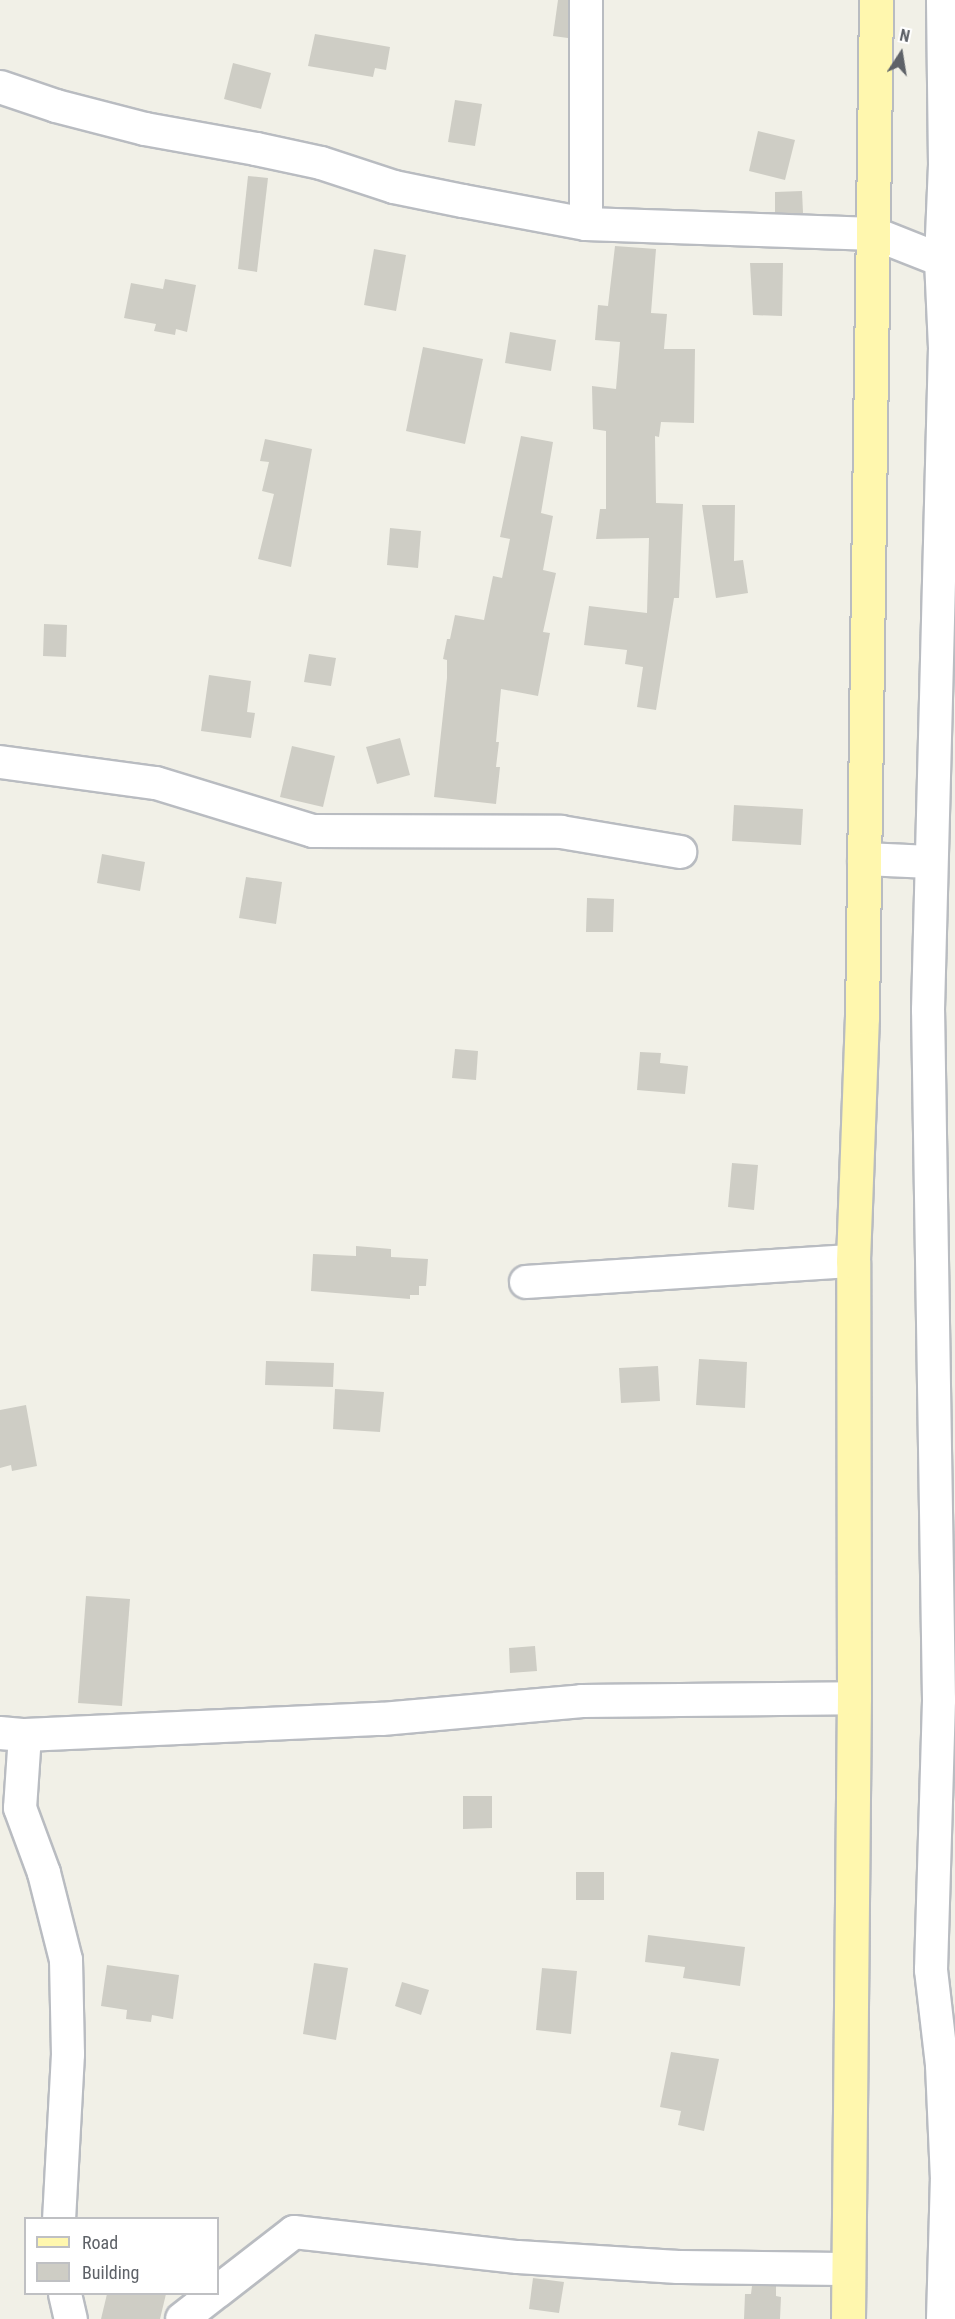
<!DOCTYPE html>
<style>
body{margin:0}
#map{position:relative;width:955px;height:2319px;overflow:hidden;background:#f1f0e7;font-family:"Roboto Condensed",sans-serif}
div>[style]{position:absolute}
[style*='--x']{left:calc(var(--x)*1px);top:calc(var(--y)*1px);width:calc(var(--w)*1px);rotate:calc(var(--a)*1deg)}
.building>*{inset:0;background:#cecdc5}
.roads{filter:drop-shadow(2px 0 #b9bcc1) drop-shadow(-2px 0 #b9bcc1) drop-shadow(0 2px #b9bcc1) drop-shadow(0 -2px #b9bcc1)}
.minor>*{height:32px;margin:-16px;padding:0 16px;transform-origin:16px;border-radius:16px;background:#fff}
.major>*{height:33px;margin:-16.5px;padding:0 16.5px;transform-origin:16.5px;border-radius:16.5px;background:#fff7ae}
span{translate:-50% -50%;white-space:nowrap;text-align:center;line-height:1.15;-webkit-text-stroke:5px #fff;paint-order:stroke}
.legend{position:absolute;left:24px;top:2217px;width:195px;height:78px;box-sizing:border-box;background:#fff;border:2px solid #bfc0c3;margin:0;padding:8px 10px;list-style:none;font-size:18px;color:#5e6268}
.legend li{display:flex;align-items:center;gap:12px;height:30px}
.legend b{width:30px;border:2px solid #bfc0c3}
.north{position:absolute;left:871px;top:24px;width:60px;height:60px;-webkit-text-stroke:4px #fff;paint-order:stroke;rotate:12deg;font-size:16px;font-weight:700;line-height:24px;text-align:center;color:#5e6268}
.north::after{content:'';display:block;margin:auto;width:21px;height:27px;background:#5e6268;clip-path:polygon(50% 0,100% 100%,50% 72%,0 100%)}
</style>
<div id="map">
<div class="building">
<i style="clip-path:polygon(558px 0,568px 0,568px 38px,553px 36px)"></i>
<i style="clip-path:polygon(315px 34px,390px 47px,386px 70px,375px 68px,373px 77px,308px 66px)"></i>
<i style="clip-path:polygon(233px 63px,271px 73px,261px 109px,224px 99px)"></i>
<i style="clip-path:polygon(455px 100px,482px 104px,475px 146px,448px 142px)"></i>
<i style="clip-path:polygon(758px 131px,795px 140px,785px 180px,749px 171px)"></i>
<i style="clip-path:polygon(248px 176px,268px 178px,257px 272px,238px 269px)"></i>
<i style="clip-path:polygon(802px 191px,803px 213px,775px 213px,775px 192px)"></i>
<i style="clip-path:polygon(615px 246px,656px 249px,651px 313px,667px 314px,664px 349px,695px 349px,694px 423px,661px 422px,659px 437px,655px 436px,656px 503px,683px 504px,679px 598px,674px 598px,656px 710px,637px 707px,643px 667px,625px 664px,627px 650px,584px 645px,589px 606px,647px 613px,649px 538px,596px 539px,600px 509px,606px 509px,606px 431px,593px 429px,592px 386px,616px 389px,620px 342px,595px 340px,598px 305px,608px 306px)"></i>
<i style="clip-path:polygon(374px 249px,406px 255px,396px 311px,364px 305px)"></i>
<i style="clip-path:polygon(750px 263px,783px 263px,782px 316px,753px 315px)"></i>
<i style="clip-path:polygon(165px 279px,196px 285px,187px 332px,176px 329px,175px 335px,154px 331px,156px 324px,124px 318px,131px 283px,163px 289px)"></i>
<i style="clip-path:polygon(510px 332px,556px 340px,551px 371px,505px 363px)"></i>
<i style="clip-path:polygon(423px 347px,483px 359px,465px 444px,406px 431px)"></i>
<i style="clip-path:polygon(521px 436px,553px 442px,541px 513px,553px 516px,543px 570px,556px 573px,543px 632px,550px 633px,538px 696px,501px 689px,496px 742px,499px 742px,496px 767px,500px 767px,496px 804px,434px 797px,447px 678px,447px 660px,443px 659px,447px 639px,450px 639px,455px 615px,484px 620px,493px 576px,502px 578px,510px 539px,500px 537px)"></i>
<i style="clip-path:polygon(265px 439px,312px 449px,291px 567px,258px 559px,274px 494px,262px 491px,269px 462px,260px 461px)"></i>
<i style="clip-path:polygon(702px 505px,735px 505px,734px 561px,743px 560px,748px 593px,716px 598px)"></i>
<i style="clip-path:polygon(390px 528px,421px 531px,418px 568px,387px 565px)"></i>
<i style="clip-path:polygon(44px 624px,67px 625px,66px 657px,43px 656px)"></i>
<i style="clip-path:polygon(309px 654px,336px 658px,331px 686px,304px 682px)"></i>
<i style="clip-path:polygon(209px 675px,251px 681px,247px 712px,255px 713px,251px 738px,201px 731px)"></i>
<i style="clip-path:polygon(400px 738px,410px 775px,377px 784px,366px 747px)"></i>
<i style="clip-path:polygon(292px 746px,335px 756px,323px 807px,280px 797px)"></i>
<i style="clip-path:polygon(734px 805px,803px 809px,801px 845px,732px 841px)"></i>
<i style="clip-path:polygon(102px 854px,145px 862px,140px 891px,97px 883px)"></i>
<i style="clip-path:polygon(246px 877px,282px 882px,276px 924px,239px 918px)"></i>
<i style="clip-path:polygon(587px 898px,614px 899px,613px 932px,586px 932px)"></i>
<i style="clip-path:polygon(455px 1049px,478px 1051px,476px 1080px,452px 1078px)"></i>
<i style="clip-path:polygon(640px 1052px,661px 1053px,660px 1063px,688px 1066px,685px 1094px,637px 1090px)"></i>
<i style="clip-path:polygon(732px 1163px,758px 1165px,754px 1210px,728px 1207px)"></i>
<i style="clip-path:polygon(356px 1246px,391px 1249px,391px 1257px,428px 1259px,426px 1286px,419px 1286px,419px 1295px,410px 1295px,410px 1299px,311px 1291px,313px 1254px,356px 1256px)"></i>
<i style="clip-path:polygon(699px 1359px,747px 1362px,745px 1408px,696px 1405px)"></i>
<i style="clip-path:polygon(266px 1361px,334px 1363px,333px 1387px,265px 1385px)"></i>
<i style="clip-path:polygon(658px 1366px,660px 1401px,621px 1403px,619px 1368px)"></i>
<i style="clip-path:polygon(335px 1389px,384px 1392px,380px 1432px,333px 1429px)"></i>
<i style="clip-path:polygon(26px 1405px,37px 1466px,12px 1471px,11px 1465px,0 1468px,0 1410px)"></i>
<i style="clip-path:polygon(86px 1596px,130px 1599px,122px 1706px,78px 1703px)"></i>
<i style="clip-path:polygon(535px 1646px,537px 1671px,510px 1673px,509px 1648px)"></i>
<i style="clip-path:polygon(463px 1796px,492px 1796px,492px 1828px,463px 1829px)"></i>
<i style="clip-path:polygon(576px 1872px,604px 1872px,604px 1900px,576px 1900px)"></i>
<i style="clip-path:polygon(648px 1935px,745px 1947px,740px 1986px,683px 1978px,685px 1967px,645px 1962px)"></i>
<i style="clip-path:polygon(314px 1963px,348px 1968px,336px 2040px,303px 2034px)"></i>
<i style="clip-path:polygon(107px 1965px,179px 1975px,173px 2019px,152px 2015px,151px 2022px,126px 2019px,127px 2010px,101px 2006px)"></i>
<i style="clip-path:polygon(542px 1968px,577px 1971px,571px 2034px,536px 2030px)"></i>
<i style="clip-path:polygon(402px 1982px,429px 1990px,421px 2015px,395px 2006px)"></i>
<i style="clip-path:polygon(671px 2052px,719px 2059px,704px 2131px,678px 2125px,681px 2111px,660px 2107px)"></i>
<i style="clip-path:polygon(533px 2278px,564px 2282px,559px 2313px,529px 2309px)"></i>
<i style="clip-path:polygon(752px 2286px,776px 2286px,776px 2296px,781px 2297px,780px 2319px,744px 2319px,745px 2294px,751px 2294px)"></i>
<i style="clip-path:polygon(107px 2294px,166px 2294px,160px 2319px,101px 2319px)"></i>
</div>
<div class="roads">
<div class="minor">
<i style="--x:0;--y:87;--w:59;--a:18.7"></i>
<i style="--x:56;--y:106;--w:92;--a:14.5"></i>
<i style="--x:145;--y:129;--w:113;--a:10.2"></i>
<i style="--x:256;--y:149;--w:66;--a:12.2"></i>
<i style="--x:321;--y:163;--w:77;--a:18.2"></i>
<i style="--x:394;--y:187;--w:70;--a:11.5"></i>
<i style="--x:463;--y:201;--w:125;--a:10.6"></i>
<i style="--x:586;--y:224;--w:289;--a:2"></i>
<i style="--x:875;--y:234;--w:71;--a:21.5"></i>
<i style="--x:941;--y:260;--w:18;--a:45"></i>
<i style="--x:586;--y:224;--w:224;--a:-90"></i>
<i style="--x:0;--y:762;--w:157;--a:7.7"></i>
<i style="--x:156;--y:783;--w:164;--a:17"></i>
<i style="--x:313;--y:831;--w:248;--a:0.2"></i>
<i style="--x:561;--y:832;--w:121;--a:9.5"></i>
<i style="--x:864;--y:859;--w:67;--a:2.6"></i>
<i style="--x:526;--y:1282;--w:328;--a:-3.7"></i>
<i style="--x:0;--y:1733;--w:25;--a:5"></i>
<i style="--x:25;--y:1735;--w:357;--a:-2.6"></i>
<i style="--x:382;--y:1719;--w:201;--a:-5.1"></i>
<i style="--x:582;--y:1701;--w:272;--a:-0.6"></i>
<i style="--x:25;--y:1735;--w:73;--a:93.9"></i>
<i style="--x:20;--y:1808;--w:69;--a:69.7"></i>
<i style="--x:44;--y:1873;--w:90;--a:75.8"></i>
<i style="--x:66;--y:1960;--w:94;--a:88.8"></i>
<i style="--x:68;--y:2054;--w:164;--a:93.1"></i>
<i style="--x:218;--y:2291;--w:96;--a:-37.8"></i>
<i style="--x:294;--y:2232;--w:225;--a:6.4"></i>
<i style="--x:518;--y:2257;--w:160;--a:3.6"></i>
<i style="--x:678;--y:2267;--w:168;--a:0.7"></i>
<i style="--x:65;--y:2294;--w:26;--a:77"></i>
<i style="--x:182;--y:2319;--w:41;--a:-38"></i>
<i style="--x:943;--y:2319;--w:139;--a:-88.4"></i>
<i style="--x:947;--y:2180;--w:115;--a:-92.5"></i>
<i style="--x:942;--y:2065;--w:96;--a:-96.6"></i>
<i style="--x:931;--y:1970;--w:270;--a:-88.3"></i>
<i style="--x:939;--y:1700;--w:690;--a:-90.91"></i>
<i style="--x:928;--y:1010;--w:662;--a:-88.53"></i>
<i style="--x:945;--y:348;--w:88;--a:-92.6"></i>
<i style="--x:941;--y:260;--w:95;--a:-87.6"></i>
<i style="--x:945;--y:165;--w:165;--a:-90.7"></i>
</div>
<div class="major">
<i style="--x:848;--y:2319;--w:621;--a:-89.45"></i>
<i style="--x:854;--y:1698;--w:437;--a:-90.1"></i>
<i style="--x:853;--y:1261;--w:244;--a:-87.9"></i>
<i style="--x:862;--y:1017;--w:1017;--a:-89.21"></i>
</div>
</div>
<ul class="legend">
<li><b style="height:8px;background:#fff7ae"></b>Road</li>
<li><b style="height:16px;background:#cecdc5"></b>Building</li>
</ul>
<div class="north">N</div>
</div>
